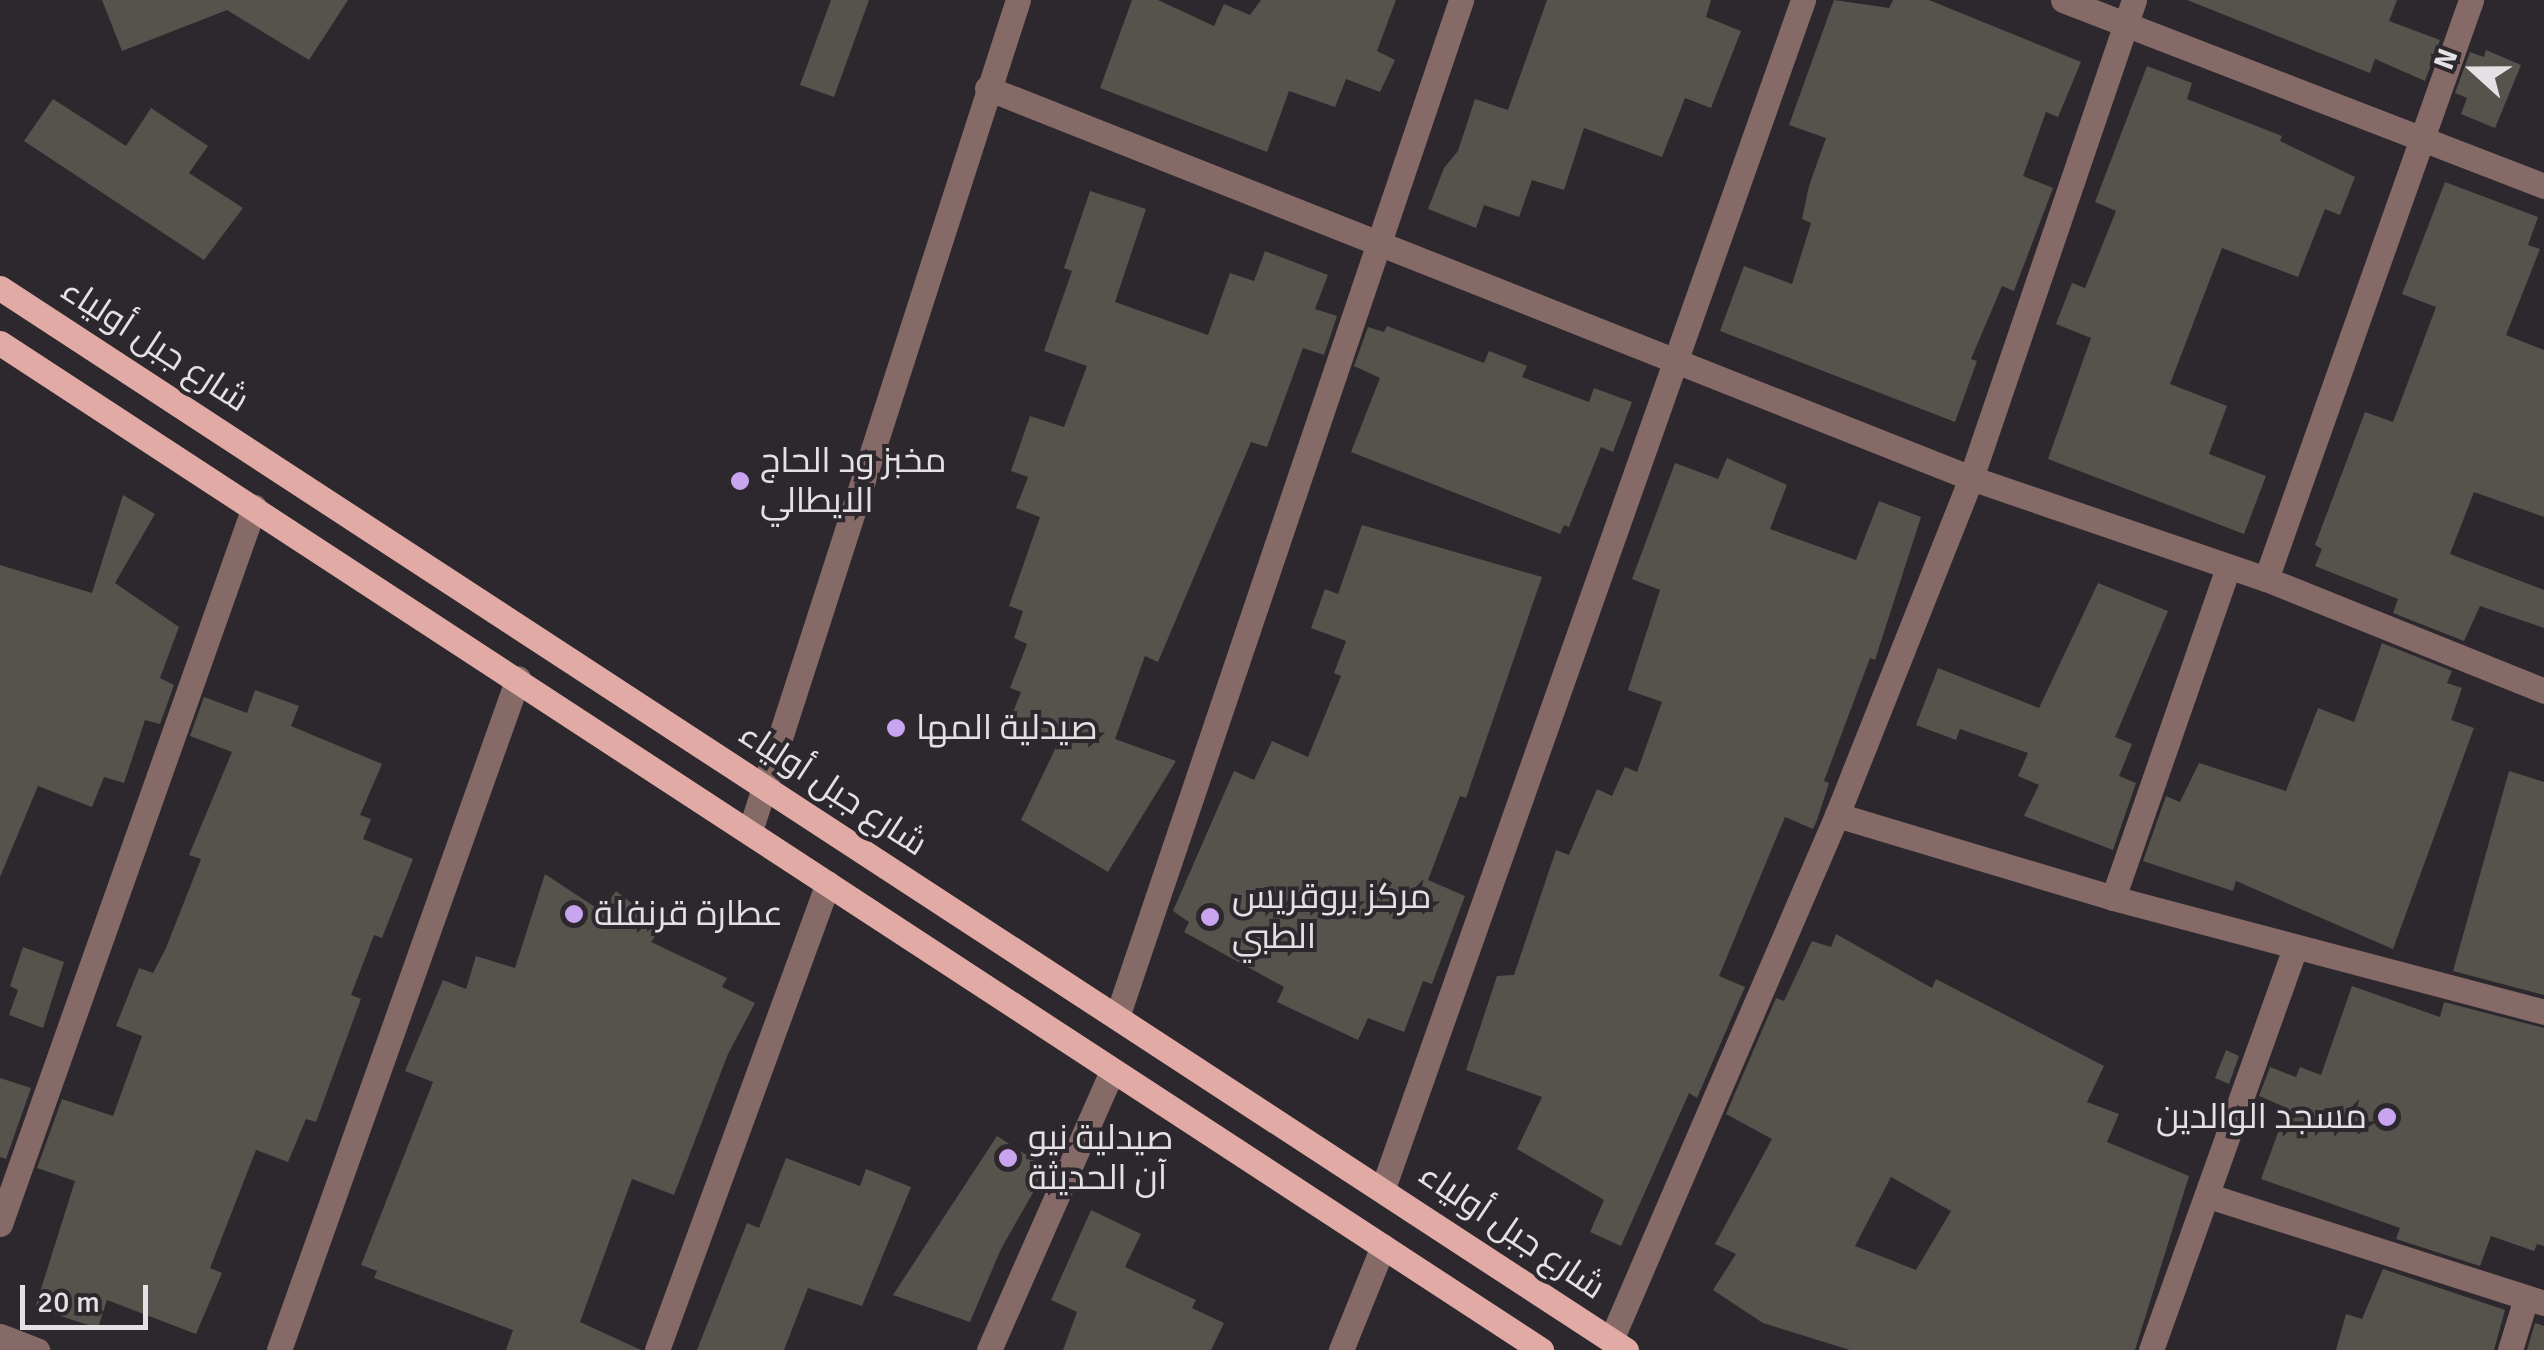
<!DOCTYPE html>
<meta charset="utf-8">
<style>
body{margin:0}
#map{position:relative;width:2544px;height:1350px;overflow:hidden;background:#2d282d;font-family:Signika,Cairo,sans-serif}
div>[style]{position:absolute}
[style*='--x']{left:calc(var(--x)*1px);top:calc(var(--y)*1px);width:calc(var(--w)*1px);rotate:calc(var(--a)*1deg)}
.building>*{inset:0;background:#56524c}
.minor>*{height:25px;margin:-12.5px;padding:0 12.5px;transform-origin:12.5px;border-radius:12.5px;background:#856a67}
.major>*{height:25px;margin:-12.5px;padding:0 12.5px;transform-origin:12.5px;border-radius:12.5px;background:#e1aaa4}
.dots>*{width:28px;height:28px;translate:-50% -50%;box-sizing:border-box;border:5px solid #2d282d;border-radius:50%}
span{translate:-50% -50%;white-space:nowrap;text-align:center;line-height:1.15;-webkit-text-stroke:8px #2d282d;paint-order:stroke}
.street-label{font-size:35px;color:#e4e1e4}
.poi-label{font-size:35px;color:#e4e1e4}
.left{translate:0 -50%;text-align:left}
.right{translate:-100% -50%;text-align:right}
.north{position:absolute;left:2424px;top:20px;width:100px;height:100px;-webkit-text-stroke:8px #2d282d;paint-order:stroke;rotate:291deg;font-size:28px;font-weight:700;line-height:40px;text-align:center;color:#e4e1e4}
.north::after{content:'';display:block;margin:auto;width:35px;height:45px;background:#e4e1e4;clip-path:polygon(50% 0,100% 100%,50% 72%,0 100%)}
.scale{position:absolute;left:20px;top:1285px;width:128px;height:45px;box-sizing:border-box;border:5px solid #e4e1e4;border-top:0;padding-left:12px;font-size:30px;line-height:35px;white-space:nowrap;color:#e4e1e4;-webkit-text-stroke:8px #2d282d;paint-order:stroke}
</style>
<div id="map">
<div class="building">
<i style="clip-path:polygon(102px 0,348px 0,309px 60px,227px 10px,122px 51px)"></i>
<i style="clip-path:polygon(831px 0,869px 0,834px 97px,800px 85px)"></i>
<i style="clip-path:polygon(1132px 0,1158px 0,1214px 26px,1224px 4px,1250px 15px,1261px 0,1396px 0,1377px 51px,1395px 60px,1380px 92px,1346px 79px,1335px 107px,1289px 91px,1267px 152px,1100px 88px)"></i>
<i style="clip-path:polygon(1547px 0,1711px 0,1706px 17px,1741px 31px,1711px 108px,1685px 98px,1662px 157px,1584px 128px,1564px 190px,1532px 180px,1519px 217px,1484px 205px,1476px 228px,1428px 209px,1444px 168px,1458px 151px,1475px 99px,1508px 110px)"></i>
<i style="clip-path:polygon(1834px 0,1889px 8px,1893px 0,1929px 0,2081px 62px,2058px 117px,2046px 112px,2023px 176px,2053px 188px,2014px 291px,2002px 286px,1971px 359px,1977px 361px,1955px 422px,1720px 331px,1744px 266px,1792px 284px,1811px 223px,1802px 219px,1809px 186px,1826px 138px,1789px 125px)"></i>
<i style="clip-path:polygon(2187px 0,2397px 0,2389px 21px,2440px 40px,2425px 81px,2375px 59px,2370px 73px)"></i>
<i style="clip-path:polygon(2486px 50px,2521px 65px,2495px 128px,2461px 114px,2467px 98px,2455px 93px,2470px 52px,2484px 57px)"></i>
<i style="clip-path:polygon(2147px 66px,2192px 83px,2187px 99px,2282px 136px,2280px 141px,2355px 177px,2340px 215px,2325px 209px,2298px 277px,2222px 248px,2170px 384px,2227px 406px,2209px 454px,2266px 476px,2244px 534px,2048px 459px,2091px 338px,2056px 324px,2072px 283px,2085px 288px,2116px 211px,2095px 202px)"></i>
<i style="clip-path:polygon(53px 99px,126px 146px,151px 108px,208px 146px,189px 173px,243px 208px,204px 260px,24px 141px)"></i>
<i style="clip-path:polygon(2445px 182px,2538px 217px,2528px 245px,2540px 249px,2506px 335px,2544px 350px,2544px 517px,2474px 492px,2450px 554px,2544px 590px,2544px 628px,2480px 606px,2464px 641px,2393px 613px,2398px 599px,2315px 566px,2322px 549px,2315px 545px,2365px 412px,2393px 422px,2436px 307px,2402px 294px)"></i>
<i style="clip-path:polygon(1090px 191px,1146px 209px,1115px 302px,1208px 335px,1230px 273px,1254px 281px,1265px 251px,1328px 275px,1315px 309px,1337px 316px,1324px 355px,1303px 348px,1267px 447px,1251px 442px,1158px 662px,1145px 656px,1115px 739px,1176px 761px,1108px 872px,1021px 820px,1060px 739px,1010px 720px,1021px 692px,1010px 688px,1027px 644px,1014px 638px,1023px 611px,1009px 606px,1040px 517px,1016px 508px,1028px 477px,1011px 471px,1030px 416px,1064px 427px,1087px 366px,1044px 351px,1072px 271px,1064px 268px)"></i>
<i style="clip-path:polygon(1387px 326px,1484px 363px,1489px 351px,1527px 366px,1522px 377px,1589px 402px,1594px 388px,1632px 402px,1613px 452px,1601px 447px,1569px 527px,1564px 525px,1560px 534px,1351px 452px,1380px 378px,1354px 366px,1368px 327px,1384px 332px)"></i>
<i style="clip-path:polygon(1727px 458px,1787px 485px,1770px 529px,1856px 560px,1879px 501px,1921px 517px,1875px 660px,1870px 658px,1824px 781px,1829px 783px,1817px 820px,1813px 829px,1785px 817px,1719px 976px,1745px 987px,1697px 1098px,1689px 1093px,1621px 1246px,1590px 1232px,1604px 1200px,1517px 1149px,1542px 1097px,1466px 1070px,1497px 976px,1514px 975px,1556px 850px,1569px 855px,1597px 789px,1612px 796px,1625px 767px,1637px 772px,1662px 702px,1628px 690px,1660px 590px,1632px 579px,1675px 463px,1718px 479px)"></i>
<i style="clip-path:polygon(123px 495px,155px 514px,115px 583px,179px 627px,160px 678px,174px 685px,160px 724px,145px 720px,124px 783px,104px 777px,92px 807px,38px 786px,0 877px,0 565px,92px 593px)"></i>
<i style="clip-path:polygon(1362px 525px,1542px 577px,1466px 798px,1460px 796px,1428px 880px,1465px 896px,1432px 984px,1423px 981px,1404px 1032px,1368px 1018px,1358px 1040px,1277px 1002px,1284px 987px,1184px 932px,1189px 922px,1173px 911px,1234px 771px,1254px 780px,1272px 741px,1308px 757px,1341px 676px,1334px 673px,1346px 641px,1311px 628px,1325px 589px,1338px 594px)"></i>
<i style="clip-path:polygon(2098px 583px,2168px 611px,2115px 737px,2132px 744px,2119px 776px,2136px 783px,2113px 850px,2024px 816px,2039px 785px,2018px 776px,2028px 753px,1960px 729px,1956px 740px,1916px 725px,1938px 668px,2039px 708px)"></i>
<i style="clip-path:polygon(2382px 643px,2452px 671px,2447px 683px,2462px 688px,2451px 720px,2474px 728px,2393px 949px,2236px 881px,2233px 891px,2143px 861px,2166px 796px,2180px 802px,2199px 763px,2286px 791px,2318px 708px,2354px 722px)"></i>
<i style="clip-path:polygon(255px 690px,299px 706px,291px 726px,382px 764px,360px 815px,371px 819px,363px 839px,413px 859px,382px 938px,374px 935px,351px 995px,361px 999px,316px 1122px,306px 1119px,288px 1162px,256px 1150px,210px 1268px,222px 1273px,196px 1334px,107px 1300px,98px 1328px,35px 1308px,75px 1181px,37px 1168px,62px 1099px,113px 1116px,142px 1036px,116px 1026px,139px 968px,153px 973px,166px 948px,201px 859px,189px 855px,232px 752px,190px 736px,204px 697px,247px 713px)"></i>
<i style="clip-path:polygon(2509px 771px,2544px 782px,2544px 995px,2453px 971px)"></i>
<i style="clip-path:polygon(545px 874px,601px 911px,616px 891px,662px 927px,651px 942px,727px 978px,722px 987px,755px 1003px,728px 1054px,674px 1195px,632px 1179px,580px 1322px,641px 1350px,506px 1350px,513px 1330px,374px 1278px,377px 1271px,361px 1265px,433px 1082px,405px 1071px,443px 980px,466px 989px,476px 956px,515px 968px)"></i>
<i style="clip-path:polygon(evenodd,1836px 934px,1932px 988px,1936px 979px,2104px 1066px,2087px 1102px,2119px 1114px,2107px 1142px,2189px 1176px,2135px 1350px,1850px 1350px,1763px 1323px,1713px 1290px,1736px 1254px,1715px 1244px,1772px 1139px,1726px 1114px,1776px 998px,1784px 1001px,1812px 941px,1831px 947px,1836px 934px,1891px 1177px,1951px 1211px,1916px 1270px,1855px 1246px,1891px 1177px)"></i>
<i style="clip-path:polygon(23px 947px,64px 962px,43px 1028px,9px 1015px,18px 990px,10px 986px)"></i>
<i style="clip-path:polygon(2352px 986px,2440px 1017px,2444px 1002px,2544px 1028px,2544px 1246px,2537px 1244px,2534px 1251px,2491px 1236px,2480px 1266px,2396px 1239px,2400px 1228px,2261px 1179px,2287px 1108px,2259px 1096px,2270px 1067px,2296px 1077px,2300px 1067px,2321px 1075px)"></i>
<i style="clip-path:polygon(2226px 1050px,2239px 1056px,2229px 1084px,2215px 1078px)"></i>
<i style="clip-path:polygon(0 1078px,31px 1088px,6px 1159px,0 1157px)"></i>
<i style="clip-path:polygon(997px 1136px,1047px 1168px,1001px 1249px,970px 1322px,893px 1295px)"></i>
<i style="clip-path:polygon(786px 1158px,860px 1186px,866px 1169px,911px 1187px,862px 1306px,808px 1288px,784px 1350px,697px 1350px,747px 1223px,759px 1228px)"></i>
<i style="clip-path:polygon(1091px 1210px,1141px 1234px,1125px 1267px,1196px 1300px,1192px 1308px,1224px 1323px,1211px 1350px,1063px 1350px,1077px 1312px,1051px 1300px)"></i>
<i style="clip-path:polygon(2383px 1269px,2505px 1310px,2494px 1350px,2336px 1350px,2346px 1314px,2362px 1319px)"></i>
<i style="clip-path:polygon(2535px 1323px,2544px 1326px,2544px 1350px,2527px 1350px)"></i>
</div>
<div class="minor">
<i style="--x:2063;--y:0;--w:516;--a:21.14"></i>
<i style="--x:987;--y:88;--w:1058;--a:21.62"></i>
<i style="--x:1971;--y:478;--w:312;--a:18.9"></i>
<i style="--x:2266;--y:579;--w:300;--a:21.9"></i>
<i style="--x:2266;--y:579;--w:614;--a:-70.5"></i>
<i style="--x:1837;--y:815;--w:288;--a:16.7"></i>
<i style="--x:2113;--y:898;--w:446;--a:14.8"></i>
<i style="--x:750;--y:831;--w:873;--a:-72.13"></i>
<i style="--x:2113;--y:898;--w:350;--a:-70.8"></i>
<i style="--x:1117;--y:1017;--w:1074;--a:-71.31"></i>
<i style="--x:1383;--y:1188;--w:1260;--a:-70.53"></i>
<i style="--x:2209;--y:1196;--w:352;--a:17.7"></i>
<i style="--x:0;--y:1224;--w:761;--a:-70.49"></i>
<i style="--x:0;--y:1336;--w:40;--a:21"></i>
<i style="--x:1611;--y:1340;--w:572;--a:-66.71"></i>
<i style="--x:1837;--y:815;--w:363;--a:-68.3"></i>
<i style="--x:1971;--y:478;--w:505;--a:-71.17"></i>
<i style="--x:279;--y:1350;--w:713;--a:-70.42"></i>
<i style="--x:657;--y:1350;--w:497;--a:-69.9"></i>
<i style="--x:989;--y:1350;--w:305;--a:-66.2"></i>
<i style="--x:1341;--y:1350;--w:112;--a:-68"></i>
<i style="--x:2151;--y:1350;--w:427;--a:-70.3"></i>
<i style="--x:2510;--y:1350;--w:54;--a:-72.9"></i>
</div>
<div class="major">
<i style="--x:0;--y:288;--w:1942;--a:33.15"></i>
<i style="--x:0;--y:343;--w:1841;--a:33.16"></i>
</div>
<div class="dots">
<i style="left:740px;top:481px;background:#c8a5ee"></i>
<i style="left:896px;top:728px;background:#c8a5ee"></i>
<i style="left:574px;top:914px;background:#c8a5ee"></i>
<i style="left:1210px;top:917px;background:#c8a5ee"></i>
<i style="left:2387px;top:1117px;background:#c8a5ee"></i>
<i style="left:1008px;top:1158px;background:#c8a5ee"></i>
</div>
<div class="street-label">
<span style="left:155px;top:345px;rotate:33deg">شارع جبل أولياء</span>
<span style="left:833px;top:789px;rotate:33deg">شارع جبل أولياء</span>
<span style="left:1512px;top:1231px;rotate:34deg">شارع جبل أولياء</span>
</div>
<div class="poi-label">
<span class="left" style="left:760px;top:481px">مخبز ود الحاج<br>الايطالي</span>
<span class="left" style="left:916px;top:728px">صيدلية المها</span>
<span class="left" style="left:1232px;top:917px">مركز بروقريس<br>الطبي</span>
<span class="left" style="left:594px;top:914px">عطارة قرنفلة</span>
<span class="right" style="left:2367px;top:1117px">مسجد الوالدين</span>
<span class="left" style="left:1028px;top:1158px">صيدلية نيو<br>آن الحديثة</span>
</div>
<div class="north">N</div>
<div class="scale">20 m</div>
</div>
